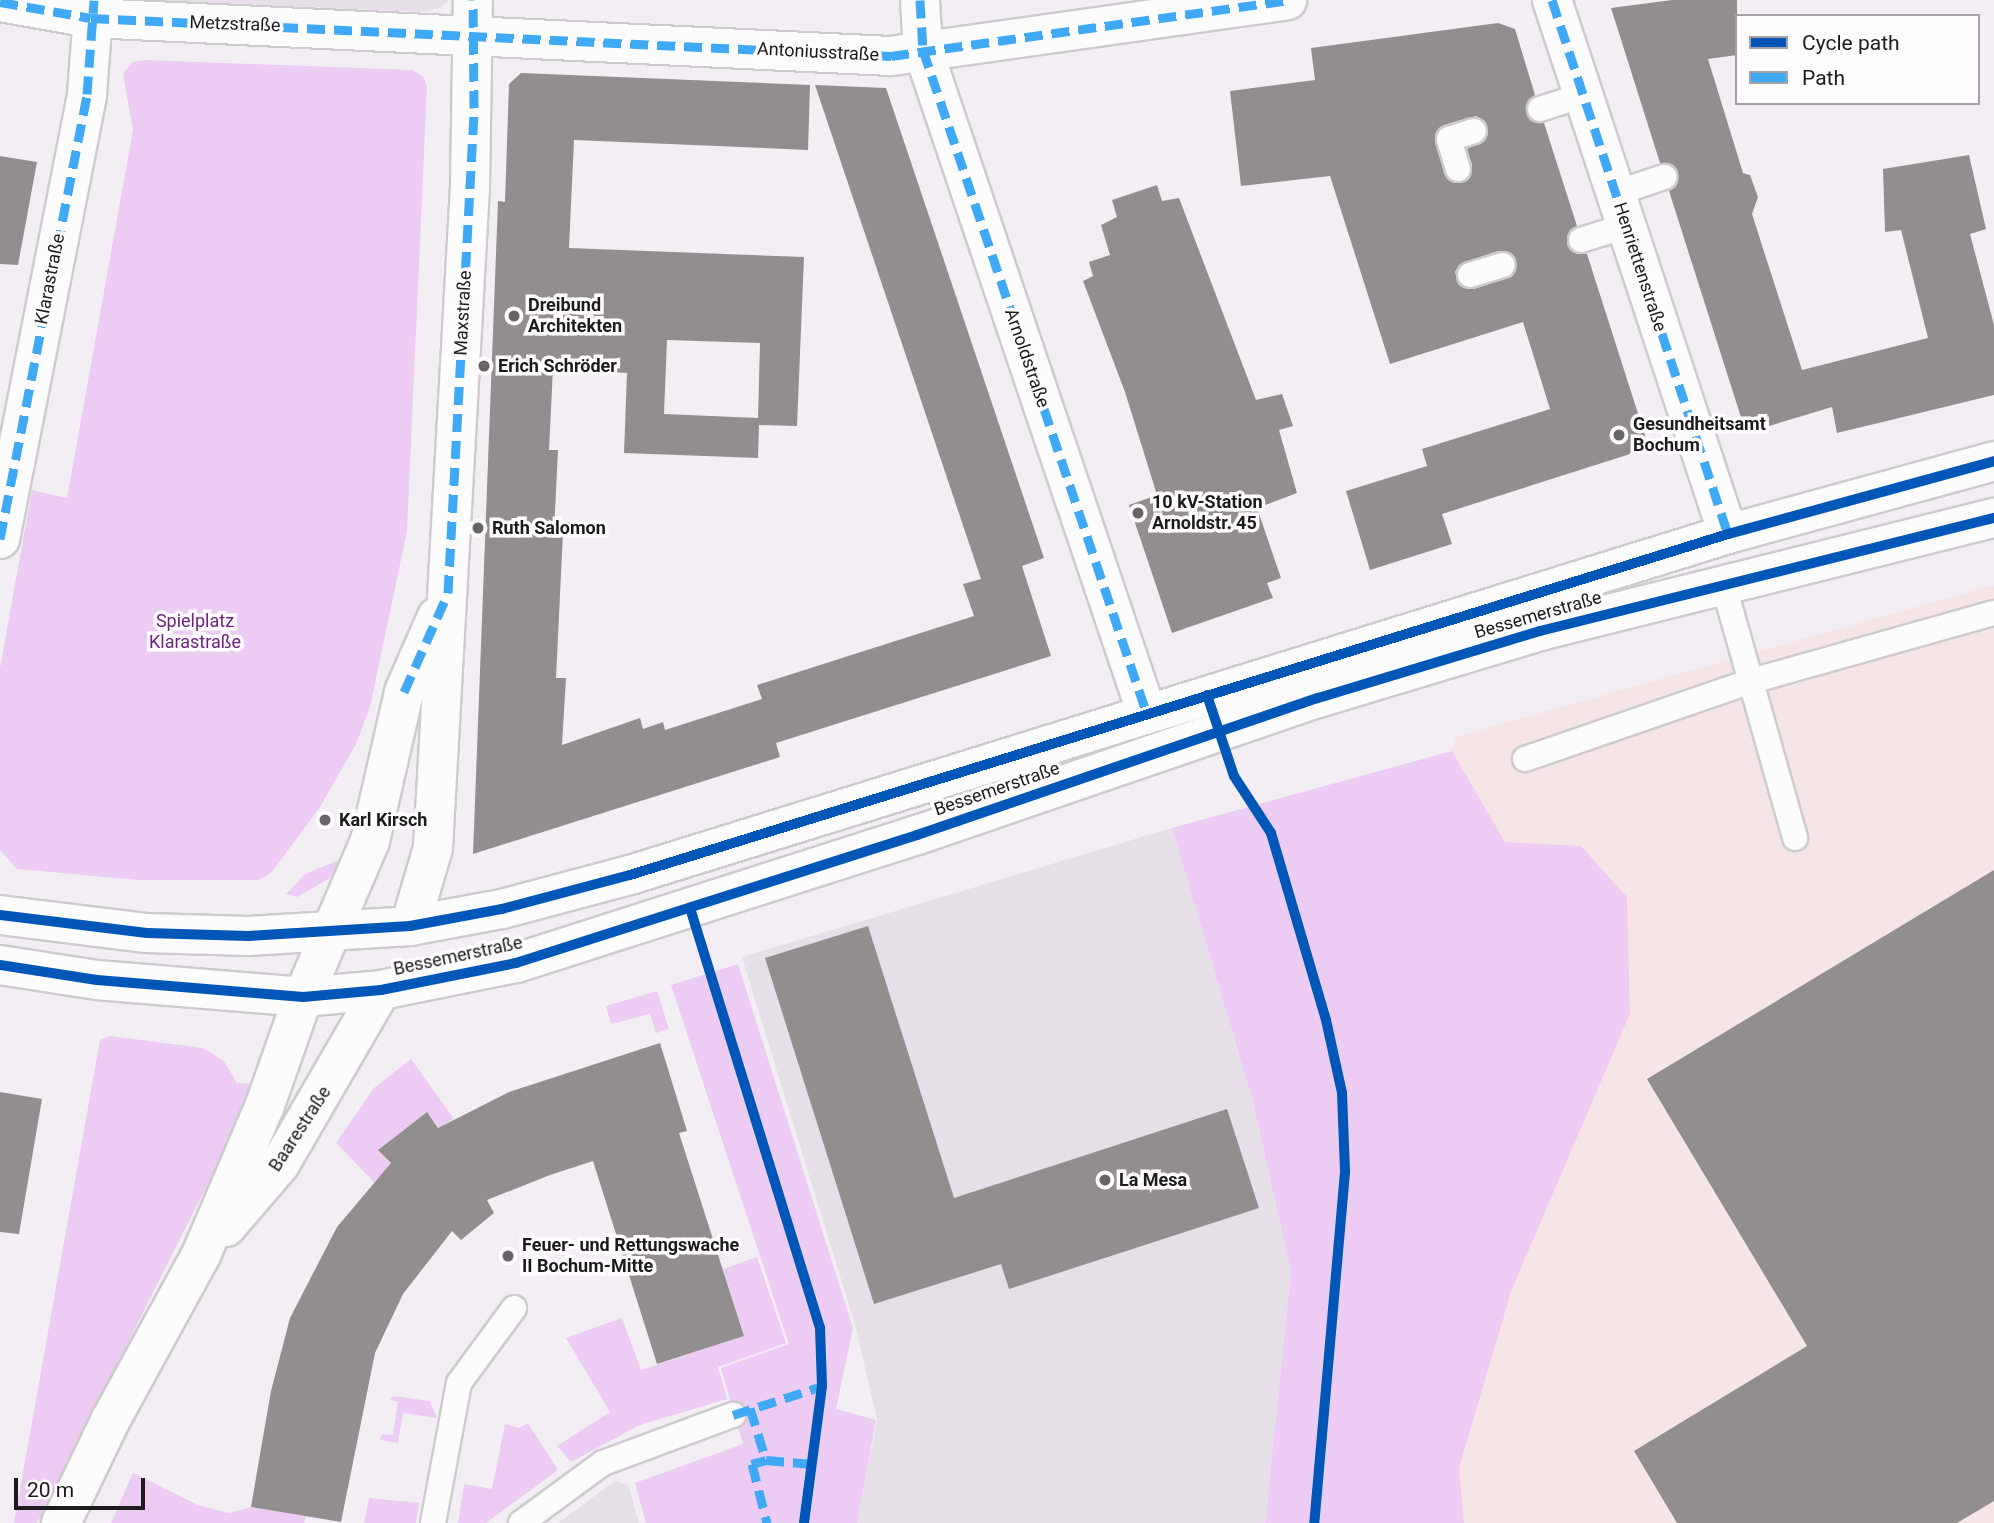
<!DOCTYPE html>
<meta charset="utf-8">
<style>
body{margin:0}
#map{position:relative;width:1994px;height:1523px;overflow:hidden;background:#f2eef3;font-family:Roboto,sans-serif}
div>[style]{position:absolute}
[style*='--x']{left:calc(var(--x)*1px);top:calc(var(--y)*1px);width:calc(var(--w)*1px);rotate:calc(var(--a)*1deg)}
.built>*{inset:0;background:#e7dfe8}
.industrial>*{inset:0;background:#f6e5e7}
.green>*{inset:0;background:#ecccf3}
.building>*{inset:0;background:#928e90}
.roads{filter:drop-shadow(2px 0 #cecbcf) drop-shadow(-2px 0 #cecbcf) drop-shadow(0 2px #cecbcf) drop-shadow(0 -2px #cecbcf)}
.service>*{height:24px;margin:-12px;padding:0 12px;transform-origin:12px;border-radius:12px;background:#fdfcfd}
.minor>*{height:38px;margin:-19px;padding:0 19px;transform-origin:19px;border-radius:19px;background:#fdfcfd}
.tertiary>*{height:38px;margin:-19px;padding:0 19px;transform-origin:19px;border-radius:19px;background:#fdfcfd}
.quiet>*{height:9px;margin-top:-4.5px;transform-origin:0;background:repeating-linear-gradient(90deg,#3fa9f5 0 18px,transparent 0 27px)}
.cycleway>*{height:10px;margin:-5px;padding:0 5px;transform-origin:5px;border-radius:5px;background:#0057b8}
.dots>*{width:19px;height:19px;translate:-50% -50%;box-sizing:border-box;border:4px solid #fefcfe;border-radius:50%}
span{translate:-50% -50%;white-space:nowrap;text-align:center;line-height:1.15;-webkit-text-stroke:7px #fefcfe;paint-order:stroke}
.street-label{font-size:18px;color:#1c1a1c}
.poi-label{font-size:18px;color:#1c1a1c;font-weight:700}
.left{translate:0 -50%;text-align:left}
.park-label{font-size:18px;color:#6f2280}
.legend{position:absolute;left:1735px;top:14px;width:245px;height:91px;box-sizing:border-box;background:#fefcfe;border:2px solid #a4a2a4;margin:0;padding:9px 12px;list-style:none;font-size:21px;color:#1c1a1c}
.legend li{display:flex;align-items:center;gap:14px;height:35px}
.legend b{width:35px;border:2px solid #a4a2a4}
.scale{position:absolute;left:14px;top:1478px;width:131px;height:32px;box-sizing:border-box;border:4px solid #1c1a1c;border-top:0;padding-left:9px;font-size:21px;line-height:24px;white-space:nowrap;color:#1c1a1c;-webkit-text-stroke:5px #fefcfe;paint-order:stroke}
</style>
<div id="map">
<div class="built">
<i style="clip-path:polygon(147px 0,449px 0,440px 8px,421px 12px)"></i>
<i style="clip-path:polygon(1172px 828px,1253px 1104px,1291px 1271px,1265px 1523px,857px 1523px,877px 1420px,856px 1328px,742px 957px)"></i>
<i style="clip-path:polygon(615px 1481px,628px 1485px,639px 1523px,558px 1523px)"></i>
</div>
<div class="industrial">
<i style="clip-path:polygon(1994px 585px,1994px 1523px,1464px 1523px,1459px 1468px,1512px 1289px,1630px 1014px,1627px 897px,1581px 846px,1505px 842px,1452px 751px,1455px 737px)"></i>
</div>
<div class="green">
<i style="clip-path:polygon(146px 60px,412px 70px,423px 76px,427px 86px,407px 531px,370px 707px,356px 744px,320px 807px,272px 872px,259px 880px,139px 880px,17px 869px,0 850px,0 668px,32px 490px,67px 498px,133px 130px,123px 74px,132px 62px)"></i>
<i style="clip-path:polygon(1452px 751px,1505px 842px,1581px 846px,1627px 897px,1630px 1014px,1512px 1289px,1459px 1468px,1464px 1523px,1265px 1523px,1291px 1271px,1253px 1103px,1172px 828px)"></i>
<i style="clip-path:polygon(342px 859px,330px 878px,297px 897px,286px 894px,305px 874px)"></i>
<i style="clip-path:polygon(738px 964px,853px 1328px,836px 1409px,876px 1420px,857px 1523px,646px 1523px,635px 1483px,743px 1444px,721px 1368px,789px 1344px,671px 985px)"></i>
<i style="clip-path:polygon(657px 991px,669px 1029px,656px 1033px,650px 1014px,611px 1024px,606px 1006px)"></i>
<i style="clip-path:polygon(110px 1036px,203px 1048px,224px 1061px,237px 1083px,252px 1084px,250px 1100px,37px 1523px,14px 1523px,100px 1040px)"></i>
<i style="clip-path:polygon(411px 1059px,454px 1119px,439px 1128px,427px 1112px,402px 1131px,378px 1150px,392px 1165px,374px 1182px,336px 1143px,374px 1088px)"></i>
<i style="clip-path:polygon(757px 1257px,786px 1343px,718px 1367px,727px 1399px,640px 1425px,571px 1462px,557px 1446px,610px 1412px,566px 1338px,622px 1318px,641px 1370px,744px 1336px,723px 1269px)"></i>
<i style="clip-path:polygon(393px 1396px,430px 1401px,437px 1418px,403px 1413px,398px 1443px,380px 1440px,382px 1434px,393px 1435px,398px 1402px,390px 1400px)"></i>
<i style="clip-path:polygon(528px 1423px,558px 1470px,486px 1523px,458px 1523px,464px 1484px,492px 1489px,505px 1424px,519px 1428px)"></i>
<i style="clip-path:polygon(133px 1473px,198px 1505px,229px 1513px,252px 1507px,306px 1516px,304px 1523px,111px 1523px)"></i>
<i style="clip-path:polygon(369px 1498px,419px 1503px,416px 1523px,364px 1523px)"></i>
</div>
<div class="building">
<i style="clip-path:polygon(1672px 0,1737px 0,1737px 55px,1708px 59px,1743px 173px,1750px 175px,1758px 197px,1752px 214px,1802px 370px,1928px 338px,1901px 230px,1885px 232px,1883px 169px,1969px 155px,1986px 229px,1970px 234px,1994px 325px,1994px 395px,1837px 433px,1832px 407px,1746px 433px,1669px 191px,1676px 186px,1678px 173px,1673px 165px,1660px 163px,1611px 8px)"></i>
<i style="clip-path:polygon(evenodd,1498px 23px,1515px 29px,1535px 95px,1529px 100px,1526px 113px,1531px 120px,1544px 123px,1577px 226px,1567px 236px,1567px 245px,1577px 254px,1587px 254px,1649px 448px,1442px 514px,1452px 544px,1370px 570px,1346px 491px,1427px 466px,1422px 449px,1550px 409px,1523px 322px,1390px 364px,1330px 176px,1241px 186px,1230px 91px,1315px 80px,1311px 48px,1498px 23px,1476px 116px,1484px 121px,1488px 135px,1467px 149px,1472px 165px,1469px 179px,1454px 183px,1444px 173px,1435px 135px,1444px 125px,1476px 116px,1498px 23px,1498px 251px,1512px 254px,1516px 260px,1512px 276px,1474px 289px,1459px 285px,1455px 272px,1460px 264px,1498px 251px)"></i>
<i style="clip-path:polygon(evenodd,521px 73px,810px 85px,808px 150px,574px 140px,569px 248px,804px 257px,797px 426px,759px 425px,758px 458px,624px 453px,627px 373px,553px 368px,549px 450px,558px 450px,554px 533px,563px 533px,556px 678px,566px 678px,562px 745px,640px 718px,643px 729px,663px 722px,665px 730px,762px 699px,757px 685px,974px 616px,963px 584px,981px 579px,815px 85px,886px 88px,1044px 558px,1022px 566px,1051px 656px,776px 743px,780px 757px,473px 854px,498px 201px,505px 202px,509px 84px,521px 73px,667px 340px,760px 343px,758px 418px,664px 414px,667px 340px)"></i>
<i style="clip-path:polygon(0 156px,37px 162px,18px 265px,0 264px)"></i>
<i style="clip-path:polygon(1157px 185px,1162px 201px,1179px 198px,1256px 400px,1282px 394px,1293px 426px,1279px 430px,1297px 493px,1257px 508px,1281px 578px,1267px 583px,1273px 598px,1172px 633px,1129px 505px,1157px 495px,1125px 392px,1083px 281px,1093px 276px,1089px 262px,1110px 255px,1101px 225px,1117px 217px,1112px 200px)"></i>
<i style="clip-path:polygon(1994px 870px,1994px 1501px,1957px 1523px,1677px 1523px,1634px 1451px,1807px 1346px,1647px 1079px)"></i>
<i style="clip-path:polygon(868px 926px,954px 1198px,1227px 1109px,1259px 1208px,1009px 1289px,1001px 1264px,874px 1304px,765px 958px)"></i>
<i style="clip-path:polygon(660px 1043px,687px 1131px,679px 1133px,744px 1336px,657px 1364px,593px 1161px,550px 1175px,487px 1200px,494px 1213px,461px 1240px,452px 1231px,403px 1294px,375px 1353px,341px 1522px,251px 1507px,271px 1391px,290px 1318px,337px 1227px,391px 1163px,378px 1150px,427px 1112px,438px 1128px,509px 1092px)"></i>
<i style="clip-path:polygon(0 1092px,42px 1099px,19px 1234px,0 1232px)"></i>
</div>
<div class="roads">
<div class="service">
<i style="--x:1540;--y:109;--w:46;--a:-17.7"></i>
<i style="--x:1458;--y:169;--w:31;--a:-107"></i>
<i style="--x:1449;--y:139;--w:26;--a:-18"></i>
<i style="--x:1616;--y:193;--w:51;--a:-18.4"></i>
<i style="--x:1581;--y:240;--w:47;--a:-17.3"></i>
<i style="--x:1470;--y:275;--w:34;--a:-17"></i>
<i style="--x:1723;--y:583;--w:265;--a:74.2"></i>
<i style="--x:1525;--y:759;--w:236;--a:-19"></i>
<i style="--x:1748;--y:682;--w:255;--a:-15.7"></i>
<i style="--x:433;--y:1523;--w:142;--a:-79.5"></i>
<i style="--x:459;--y:1383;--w:93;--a:-53.7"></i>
<i style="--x:521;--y:1523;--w:102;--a:-36.2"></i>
<i style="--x:603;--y:1463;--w:139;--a:-20.3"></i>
</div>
<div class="minor">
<i style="--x:920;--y:0;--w:50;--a:86.6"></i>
<i style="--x:923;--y:50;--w:701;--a:71.36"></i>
<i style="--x:1552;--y:0;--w:562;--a:71.76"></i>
<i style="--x:0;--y:2;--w:92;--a:10"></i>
<i style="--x:91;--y:18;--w:801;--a:2.72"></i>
<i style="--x:891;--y:56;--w:400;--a:-8"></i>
<i style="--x:0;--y:539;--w:453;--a:-78.9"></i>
<i style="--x:87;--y:94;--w:94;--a:-85.7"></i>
<i style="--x:410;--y:926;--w:81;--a:-73.6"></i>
<i style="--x:433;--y:848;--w:663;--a:-86.8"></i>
<i style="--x:470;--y:186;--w:186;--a:-89.1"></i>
<i style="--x:331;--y:932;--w:99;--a:-66.8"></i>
<i style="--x:370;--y:841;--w:153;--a:-77.1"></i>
<i style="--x:404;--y:692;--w:82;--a:-66.3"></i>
<i style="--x:226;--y:1227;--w:83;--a:-49.4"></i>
<i style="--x:280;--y:1164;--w:201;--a:-59.9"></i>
<i style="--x:61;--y:1523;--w:113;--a:-64.3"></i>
<i style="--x:110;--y:1421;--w:189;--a:-61.3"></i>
<i style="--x:201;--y:1255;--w:163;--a:-66.9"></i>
<i style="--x:265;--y:1105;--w:114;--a:-70.6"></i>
</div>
<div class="tertiary">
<i style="--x:0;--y:915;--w:148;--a:7"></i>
<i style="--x:147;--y:933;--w:101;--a:1.7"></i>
<i style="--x:248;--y:936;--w:162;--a:-3.5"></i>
<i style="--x:410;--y:926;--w:94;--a:-10.5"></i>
<i style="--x:502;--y:909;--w:132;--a:-14.9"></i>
<i style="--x:630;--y:875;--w:1150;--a:-17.25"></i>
<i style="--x:1728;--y:534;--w:276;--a:-15.3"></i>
<i style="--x:0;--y:965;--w:98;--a:8.8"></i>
<i style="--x:97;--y:980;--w:207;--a:4.7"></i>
<i style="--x:303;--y:997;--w:78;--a:-5.1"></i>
<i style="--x:381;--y:990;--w:138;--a:-11.3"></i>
<i style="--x:516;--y:963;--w:421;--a:-17.7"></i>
<i style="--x:917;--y:835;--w:424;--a:-18.9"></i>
<i style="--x:1318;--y:698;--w:232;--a:-16.8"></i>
<i style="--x:1540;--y:631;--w:468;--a:-14"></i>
<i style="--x:303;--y:997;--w:71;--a:-66.7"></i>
</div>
</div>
<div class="quiet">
<i style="--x:920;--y:0;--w:50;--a:86.6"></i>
<i style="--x:923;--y:50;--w:701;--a:71.36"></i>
<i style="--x:1552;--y:0;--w:562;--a:71.76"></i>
<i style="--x:0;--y:2;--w:92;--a:10"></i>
<i style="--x:91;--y:18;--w:801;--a:2.72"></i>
<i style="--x:891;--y:56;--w:400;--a:-8"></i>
<i style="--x:0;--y:539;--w:453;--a:-78.9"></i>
<i style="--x:87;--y:94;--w:94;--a:-85.7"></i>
<i style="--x:404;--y:692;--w:108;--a:-66"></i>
<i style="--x:448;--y:593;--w:486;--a:-86.9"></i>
<i style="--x:474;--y:108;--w:108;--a:-90.5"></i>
<i style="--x:750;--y:1408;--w:54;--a:72.9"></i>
<i style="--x:766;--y:1460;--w:15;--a:164"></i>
<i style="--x:752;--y:1464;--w:61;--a:75.7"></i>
<i style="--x:733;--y:1415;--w:94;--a:-18"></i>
<i style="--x:766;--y:1460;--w:47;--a:4.9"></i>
</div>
<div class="cycleway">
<i style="--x:1207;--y:695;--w:85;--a:71.6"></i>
<i style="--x:1234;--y:776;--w:68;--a:57"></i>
<i style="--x:1271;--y:833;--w:195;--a:73.6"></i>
<i style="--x:1326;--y:1020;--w:75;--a:77.6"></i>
<i style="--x:1342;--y:1093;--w:79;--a:87.8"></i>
<i style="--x:1345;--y:1172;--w:352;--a:95"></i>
<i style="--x:690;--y:908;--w:440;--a:72.8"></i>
<i style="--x:820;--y:1328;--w:58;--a:88"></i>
<i style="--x:822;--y:1386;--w:138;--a:97.5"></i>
<i style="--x:0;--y:915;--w:148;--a:7"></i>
<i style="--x:147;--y:933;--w:101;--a:1.7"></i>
<i style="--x:248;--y:936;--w:162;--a:-3.5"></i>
<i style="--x:410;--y:926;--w:94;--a:-10.5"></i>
<i style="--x:502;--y:909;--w:132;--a:-14.9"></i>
<i style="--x:630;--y:875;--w:1150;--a:-17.25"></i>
<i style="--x:1728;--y:534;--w:276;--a:-15.3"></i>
<i style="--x:0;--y:965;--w:98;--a:8.8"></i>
<i style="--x:97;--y:980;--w:207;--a:4.7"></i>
<i style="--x:303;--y:997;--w:78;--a:-5.1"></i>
<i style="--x:381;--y:990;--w:138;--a:-11.3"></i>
<i style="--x:516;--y:963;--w:421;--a:-17.7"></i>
<i style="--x:917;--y:835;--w:424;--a:-18.9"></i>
<i style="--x:1318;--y:698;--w:232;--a:-16.8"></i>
<i style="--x:1540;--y:631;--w:468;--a:-14"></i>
</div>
<div class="dots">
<i style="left:514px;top:316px;background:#676467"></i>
<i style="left:484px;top:366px;background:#676467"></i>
<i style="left:1619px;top:435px;background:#676467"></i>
<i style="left:1138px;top:513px;background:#676467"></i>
<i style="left:478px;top:528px;background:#676467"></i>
<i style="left:325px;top:820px;background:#676467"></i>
<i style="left:1105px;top:1180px;background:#676467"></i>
<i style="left:508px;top:1256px;background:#676467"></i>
</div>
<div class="street-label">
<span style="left:235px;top:24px;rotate:2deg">Metzstraße</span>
<span style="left:818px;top:52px;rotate:3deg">Antoniusstraße</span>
<span style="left:1640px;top:267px;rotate:72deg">Henriettenstraße</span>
<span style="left:50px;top:279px;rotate:-79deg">Klarastraße</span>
<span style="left:463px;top:313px;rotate:-87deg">Maxstraße</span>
<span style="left:1027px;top:358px;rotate:71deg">Arnoldstraße</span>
<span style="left:1538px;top:615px;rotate:-16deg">Bessemerstraße</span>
<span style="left:997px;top:789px;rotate:-19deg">Bessemerstraße</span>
<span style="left:458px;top:956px;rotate:-12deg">Bessemerstraße</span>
<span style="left:300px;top:1129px;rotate:-57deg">Baarestraße</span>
</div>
<div class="poi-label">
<span class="left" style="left:528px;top:316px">Dreibund<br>Architekten</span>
<span class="left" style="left:498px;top:366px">Erich Schröder</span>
<span class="left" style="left:1633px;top:435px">Gesundheitsamt<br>Bochum</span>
<span class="left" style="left:1152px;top:513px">10 kV-Station<br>Arnoldstr. 45</span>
<span class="left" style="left:492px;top:528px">Ruth Salomon</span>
<span class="left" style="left:339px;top:820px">Karl Kirsch</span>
<span class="left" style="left:1119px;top:1180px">La Mesa</span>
<span class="left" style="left:522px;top:1256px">Feuer- und Rettungswache<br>II Bochum-Mitte</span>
</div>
<div class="park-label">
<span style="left:195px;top:632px">Spielplatz<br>Klarastraße</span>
</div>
<ul class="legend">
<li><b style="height:9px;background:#0057b8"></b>Cycle path</li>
<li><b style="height:9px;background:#3fa9f5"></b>Path</li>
</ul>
<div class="scale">20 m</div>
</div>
